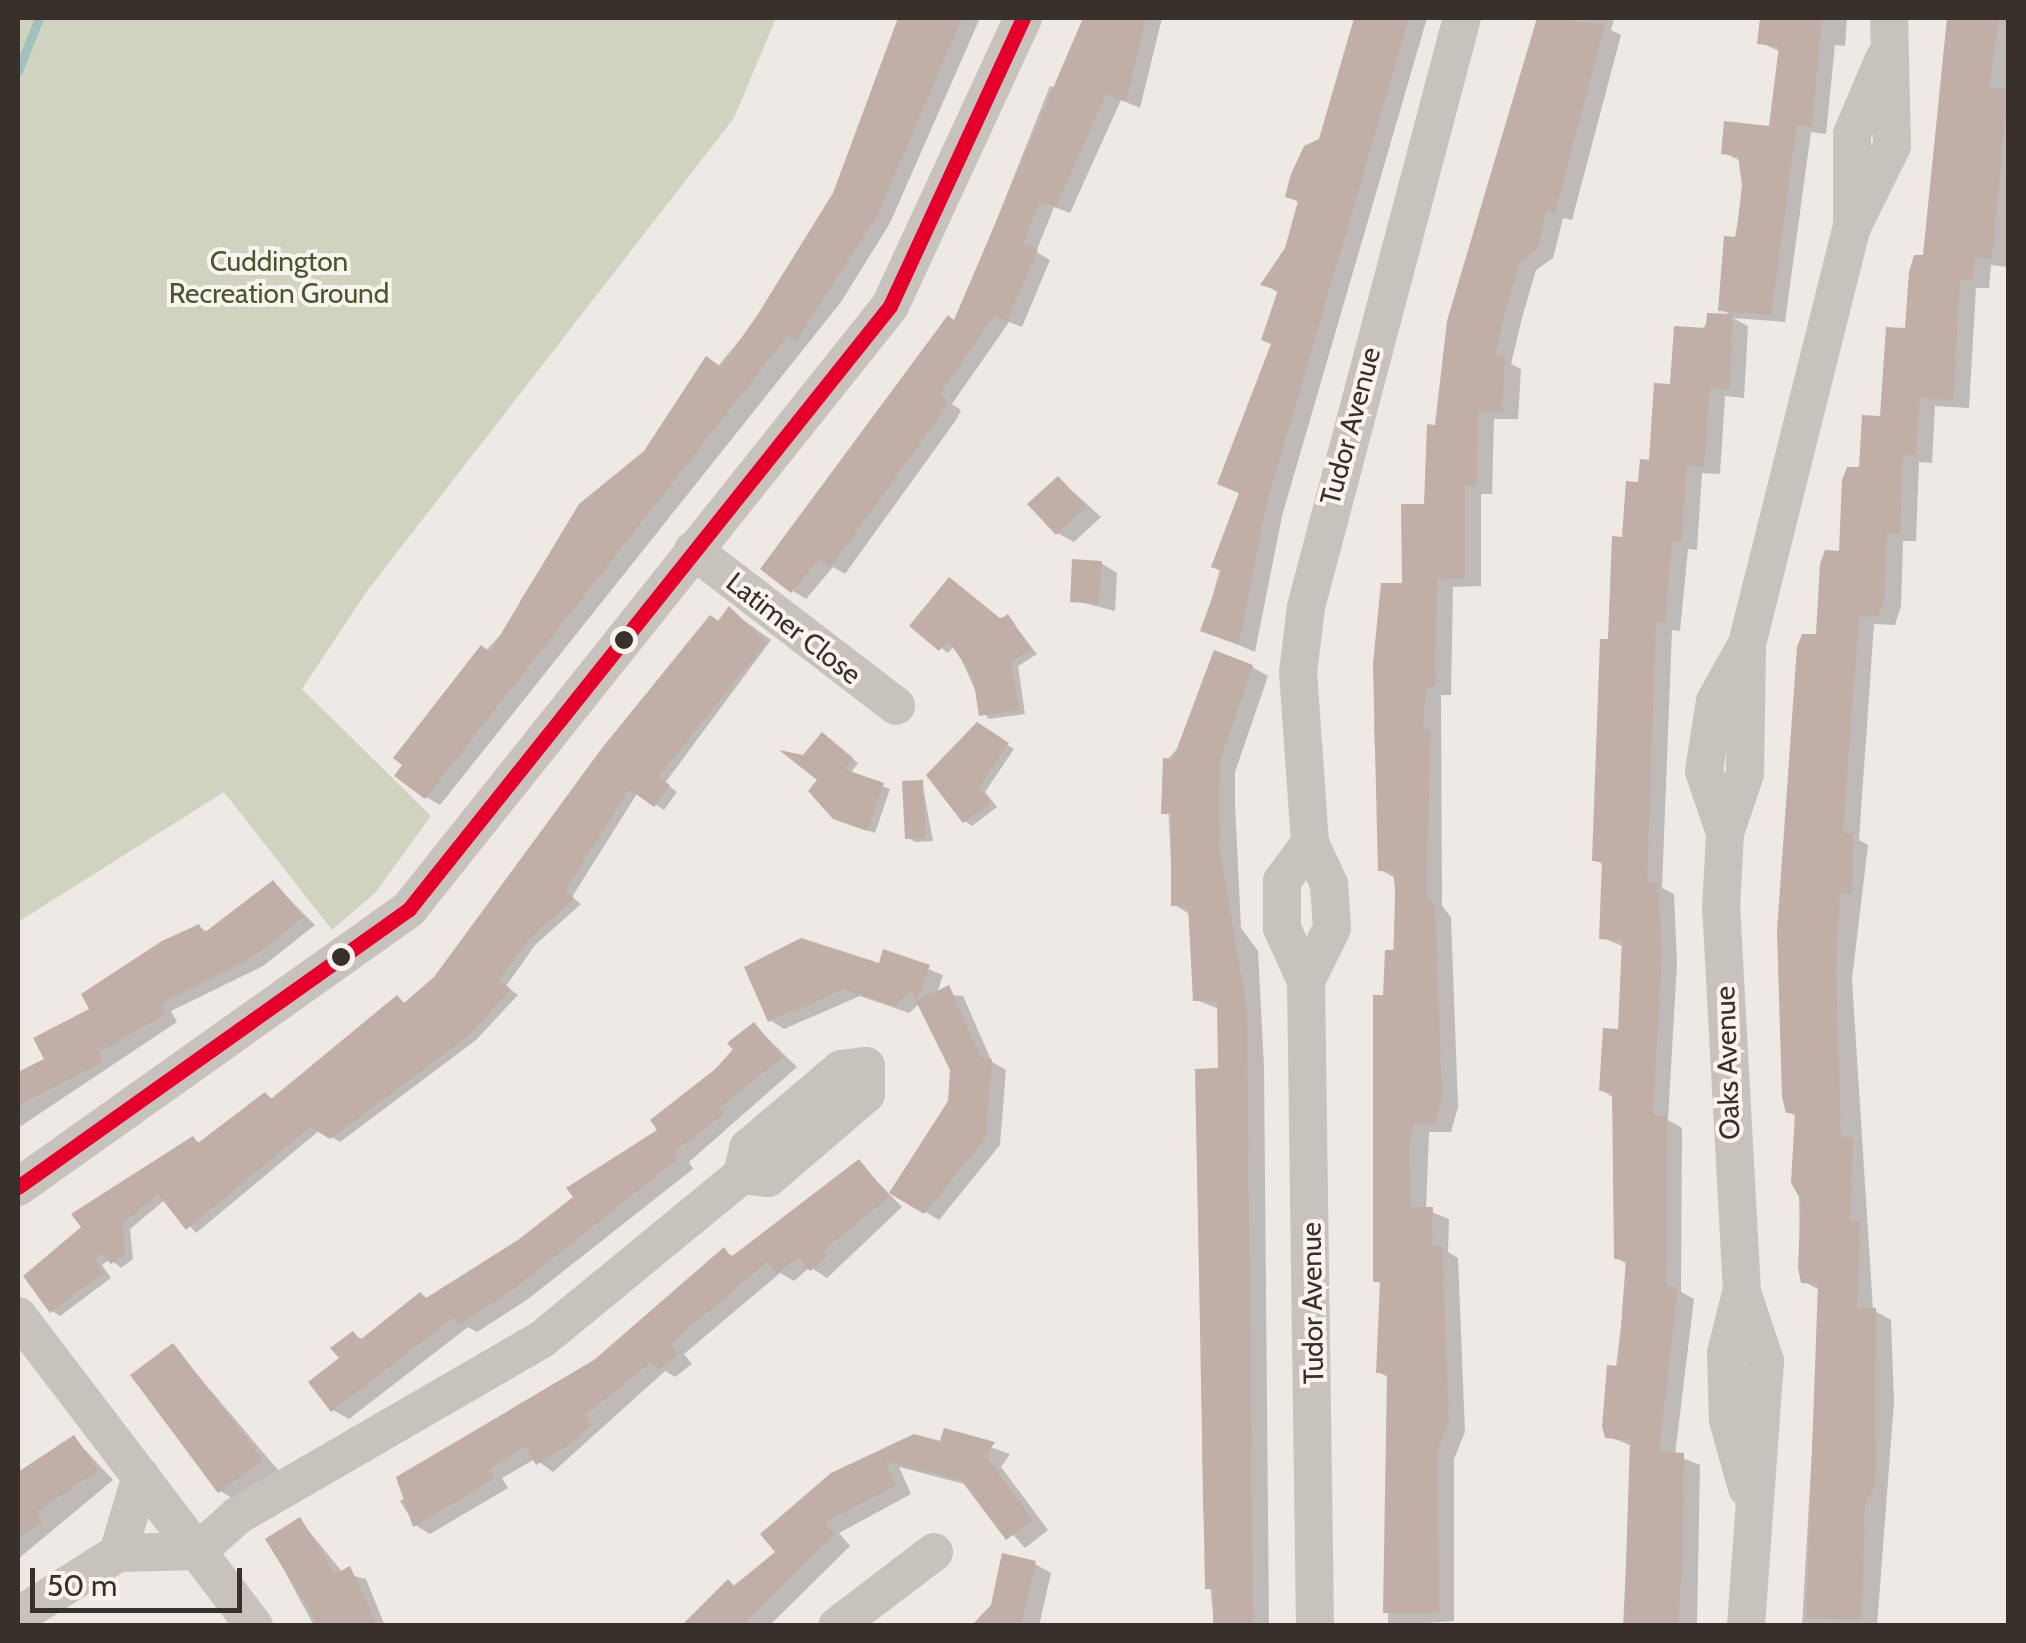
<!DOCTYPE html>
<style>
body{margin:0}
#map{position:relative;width:2026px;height:1643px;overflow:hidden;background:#eee9e5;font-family:Cabin,sans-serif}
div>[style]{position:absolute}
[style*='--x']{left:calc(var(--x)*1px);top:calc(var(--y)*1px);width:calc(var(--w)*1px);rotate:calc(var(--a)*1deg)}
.green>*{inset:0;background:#d0d3c0}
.shadow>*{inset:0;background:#0003}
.stream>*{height:9px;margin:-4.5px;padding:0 4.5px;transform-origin:4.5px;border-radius:4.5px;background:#a2c0be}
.building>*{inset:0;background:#c1aea7}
.minor>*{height:38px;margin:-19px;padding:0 19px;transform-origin:19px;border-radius:19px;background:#c8c2bd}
.bus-1>*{height:15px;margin:-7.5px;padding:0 7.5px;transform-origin:7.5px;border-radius:7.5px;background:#e4002b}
.dots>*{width:28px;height:28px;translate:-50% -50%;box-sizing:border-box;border:5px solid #faf4ee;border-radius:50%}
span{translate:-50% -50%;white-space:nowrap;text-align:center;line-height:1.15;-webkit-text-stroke:8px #faf4ee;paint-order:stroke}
.park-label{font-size:28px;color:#4a5630}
.street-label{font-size:28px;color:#392f2b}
.frame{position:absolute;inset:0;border:20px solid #392f2b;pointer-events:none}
.scale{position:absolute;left:30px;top:1568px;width:212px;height:45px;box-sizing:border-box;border:5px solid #392f2b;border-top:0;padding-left:12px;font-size:30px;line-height:35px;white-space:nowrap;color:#392f2b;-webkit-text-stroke:8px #faf4ee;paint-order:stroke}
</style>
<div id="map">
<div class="green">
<i style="clip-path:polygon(18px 18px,776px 18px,734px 118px,367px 591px,302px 689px,431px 816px,375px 893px,332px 930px,224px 792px,18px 922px)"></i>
</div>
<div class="shadow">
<i style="clip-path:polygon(912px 18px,980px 18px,890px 223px,841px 302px,440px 805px,426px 797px,430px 711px,527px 606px,520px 601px,580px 506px,645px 453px,760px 316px,835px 194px)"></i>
<i style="clip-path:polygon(1091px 18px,1162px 18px,1140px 108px,1121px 100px,1070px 213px,1054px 207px,1036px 252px,1050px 260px,1022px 327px,1009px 322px,952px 404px,961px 410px,956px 420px,845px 574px,833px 567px,806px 599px,793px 591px,956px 322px,1050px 86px,1062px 90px)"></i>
<i style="clip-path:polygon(1357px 18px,1427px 18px,1282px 516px,1255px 652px,1203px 630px,1241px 494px,1220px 483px,1274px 345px,1279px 293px,1263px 284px,1287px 249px,1300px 203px,1288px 196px,1321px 140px)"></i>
<i style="clip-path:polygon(1541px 18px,1614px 18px,1611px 30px,1621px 35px,1572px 220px,1563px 218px,1553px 258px,1536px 270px,1522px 318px,1511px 364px,1521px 369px,1518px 419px,1494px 419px,1492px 494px,1481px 494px,1481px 586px,1453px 587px,1451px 695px,1441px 695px,1442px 906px,1451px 917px,1458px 1107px,1451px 1132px,1429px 1132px,1426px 1210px,1449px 1219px,1448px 1252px,1458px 1258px,1465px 1432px,1454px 1459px,1454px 1621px,1388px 1626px,1389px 1378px,1379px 1372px,1383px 1285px,1375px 1280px,1397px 879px,1381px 870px,1374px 728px,1384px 585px,1405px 586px,1426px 506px,1449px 321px)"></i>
<i style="clip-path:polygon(1762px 18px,1847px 18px,1845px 46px,1835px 45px,1826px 134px,1811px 132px,1785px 322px,1733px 318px,1748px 326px,1744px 398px,1725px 396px,1720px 474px,1702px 473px,1697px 550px,1688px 549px,1680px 631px,1672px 630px,1662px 888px,1674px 894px,1677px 963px,1668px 1120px,1682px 1128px,1681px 1292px,1694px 1299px,1675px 1455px,1700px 1465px,1697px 1626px,1623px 1626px,1632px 1446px,1607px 1436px,1629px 1265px,1616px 1258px,1614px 1098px,1601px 1090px,1620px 1032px,1624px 947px,1601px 937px,1604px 865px,1595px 860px,1624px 540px,1672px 387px,1710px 316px,1734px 317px,1721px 309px,1745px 185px,1741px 161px,1724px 153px,1771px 128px,1781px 52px,1759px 42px)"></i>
<i style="clip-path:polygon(1953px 18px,2008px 18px,2008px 267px,1991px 265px,1989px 288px,1976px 288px,1969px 408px,1935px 406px,1932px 463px,1919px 462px,1916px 541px,1903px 541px,1901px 606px,1895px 625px,1874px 624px,1859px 840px,1868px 845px,1852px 979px,1873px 1310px,1891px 1320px,1894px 1402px,1877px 1626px,1802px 1626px,1821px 1291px,1803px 1281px,1800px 1267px,1798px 1117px,1788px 1112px,1818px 637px,1925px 258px)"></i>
<i style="clip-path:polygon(1059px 479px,1101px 517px,1074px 542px,1057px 533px)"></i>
<i style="clip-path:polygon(1101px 563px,1117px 573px,1115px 611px,1072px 600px)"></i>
<i style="clip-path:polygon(730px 610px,771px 640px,665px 783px,677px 792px,664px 810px,638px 792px,572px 897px,581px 904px,535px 945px,506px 986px,518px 995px,476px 1040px,340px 1142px,320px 1130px,196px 1233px,166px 1199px,130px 1229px,133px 1259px,121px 1268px,110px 1259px,102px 1265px,111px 1278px,60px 1316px,52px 1311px,26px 1277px,193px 1139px,201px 1144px,266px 1095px,273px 1099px,397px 998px,407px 1004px,436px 978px)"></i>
<i style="clip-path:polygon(1008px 617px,1037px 654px,1018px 666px,1025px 714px,988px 719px,955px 645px,948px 653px,912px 626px)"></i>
<i style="clip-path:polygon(1252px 667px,1268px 676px,1235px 772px,1235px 804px,1241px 928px,1258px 951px,1264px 1067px,1269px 1626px,1214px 1626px,1203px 1507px,1198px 1072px,1221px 1071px,1219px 1009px,1196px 1000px,1191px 915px,1173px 904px,1166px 761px)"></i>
<i style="clip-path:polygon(977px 725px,1014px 749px,985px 792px,997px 807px,972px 826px,965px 821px)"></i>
<i style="clip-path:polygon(830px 740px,858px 763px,850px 774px,890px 789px,875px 833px,843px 822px,804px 758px)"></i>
<i style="clip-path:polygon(922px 782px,933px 841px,915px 842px,907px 837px)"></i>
<i style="clip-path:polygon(273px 883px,315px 925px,263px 966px,171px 1011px,177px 1022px,18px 1128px,18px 1075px,48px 1060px,93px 1010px,199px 927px,208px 932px)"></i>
<i style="clip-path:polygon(885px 952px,943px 975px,937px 994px,963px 996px,992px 1062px,1006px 1070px,1000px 1145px,939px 1220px,892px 1192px,950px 1102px,953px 1070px,920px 1003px,909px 1013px,860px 996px,784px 1029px,770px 1020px,880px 966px)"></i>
<i style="clip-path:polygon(754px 1025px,797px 1067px,689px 1162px,693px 1169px,528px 1299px,477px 1332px,468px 1327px,349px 1419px,333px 1410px,353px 1334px,364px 1340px,421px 1295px,429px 1299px,519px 1242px,661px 1131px)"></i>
<i style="clip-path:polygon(859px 1162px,902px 1207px,827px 1278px,810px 1267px,794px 1281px,780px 1273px,684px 1354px,692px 1364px,675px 1377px,665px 1371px,553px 1472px,535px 1459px,502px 1478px,508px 1488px,430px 1534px,415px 1525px,400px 1501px,595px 1363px,724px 1251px,735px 1257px)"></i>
<i style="clip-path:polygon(173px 1346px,278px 1470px,237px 1501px,220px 1491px)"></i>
<i style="clip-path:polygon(946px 1431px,1010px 1454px,1001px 1467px,1048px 1530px,1025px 1548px,968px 1485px,899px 1467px,911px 1494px,839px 1533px,850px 1546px,769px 1626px,680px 1626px,778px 1552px,832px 1475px,942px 1444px)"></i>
<i style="clip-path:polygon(74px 1438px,113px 1480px,18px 1559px,18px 1478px)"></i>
<i style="clip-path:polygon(300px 1520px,343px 1573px,366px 1579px,385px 1626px,314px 1626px,268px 1540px)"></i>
<i style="clip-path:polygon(1035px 1564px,1051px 1573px,1039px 1626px,974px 1626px)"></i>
</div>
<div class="stream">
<i style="--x:18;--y:71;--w:57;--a:-68.4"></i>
</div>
<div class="building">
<i style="clip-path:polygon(898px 18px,962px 18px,877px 216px,796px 341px,788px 335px,425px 799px,394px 776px,402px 765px,393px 758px,481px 645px,490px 652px,579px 504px,644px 451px,706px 356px,721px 367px,758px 314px,833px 193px)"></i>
<i style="clip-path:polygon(1083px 18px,1146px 18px,1126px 102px,1106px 94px,1056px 207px,1040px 201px,1023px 244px,1038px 250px,1007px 321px,994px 316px,940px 394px,948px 400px,942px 413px,830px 568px,819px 559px,791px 593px,760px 569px,948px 315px,954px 320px)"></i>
<i style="clip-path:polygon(1354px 18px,1409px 18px,1266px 506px,1239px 645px,1200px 631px,1222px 571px,1211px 567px,1239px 493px,1217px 484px,1271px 344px,1261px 340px,1278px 290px,1260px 285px,1285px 248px,1298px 201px,1285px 197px,1291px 174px,1304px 146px,1319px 139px)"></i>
<i style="clip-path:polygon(1537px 18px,1605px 24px,1555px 213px,1547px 211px,1537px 249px,1520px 261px,1506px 308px,1495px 356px,1505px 357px,1502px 411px,1478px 411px,1477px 486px,1465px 486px,1465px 578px,1437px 579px,1435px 687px,1426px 687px,1423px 729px,1431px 730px,1426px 894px,1435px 906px,1442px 1097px,1435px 1124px,1413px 1124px,1409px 1143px,1410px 1207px,1433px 1207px,1432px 1246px,1442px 1246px,1449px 1422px,1438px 1449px,1439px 1613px,1383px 1613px,1387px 1374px,1376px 1373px,1380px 1282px,1373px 1282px,1373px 995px,1383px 995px,1385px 950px,1394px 950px,1395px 889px,1393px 871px,1378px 871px,1373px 664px,1381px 583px,1402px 583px,1401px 504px,1424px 504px,1427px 424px,1435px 425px,1447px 321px)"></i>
<i style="clip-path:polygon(1760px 18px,1822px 18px,1812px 127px,1797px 125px,1771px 315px,1718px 311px,1724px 236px,1736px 237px,1742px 185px,1738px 156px,1721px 154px,1724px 121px,1769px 126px,1779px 46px,1757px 44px)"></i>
<i style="clip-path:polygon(1947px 18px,1999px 18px,1989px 88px,2008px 89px,1992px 259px,1975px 257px,1973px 280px,1960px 280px,1953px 400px,1920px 398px,1916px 455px,1903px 455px,1900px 533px,1887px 533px,1885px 596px,1878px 617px,1859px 616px,1843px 833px,1853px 833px,1852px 894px,1840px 893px,1836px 969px,1841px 1137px,1853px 1138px,1850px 1221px,1860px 1221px,1857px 1307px,1876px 1308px,1875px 1486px,1865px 1504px,1862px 1620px,1806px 1618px,1818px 1284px,1801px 1283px,1798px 1267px,1801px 1200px,1791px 1183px,1795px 1113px,1786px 1113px,1782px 1097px,1777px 931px,1797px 647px,1802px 634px,1816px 634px,1820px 564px,1825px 550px,1839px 551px,1842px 480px,1847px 467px,1859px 467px,1862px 415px,1880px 416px,1886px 327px,1905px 328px,1909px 272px,1914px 255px,1923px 255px)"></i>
<i style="clip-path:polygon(1707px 313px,1733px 314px,1729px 390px,1710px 388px,1704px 467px,1687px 465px,1681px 542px,1672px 542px,1665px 623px,1656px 622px,1647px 882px,1658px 882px,1662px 952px,1653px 1115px,1667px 1116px,1666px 1286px,1678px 1287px,1659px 1451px,1684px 1453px,1682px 1567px,1678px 1626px,1624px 1626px,1630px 1440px,1605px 1438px,1602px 1426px,1607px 1365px,1618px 1366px,1626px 1260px,1614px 1259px,1612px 1092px,1599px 1091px,1603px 1028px,1618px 1029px,1622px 940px,1599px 939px,1602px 862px,1592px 861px,1600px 639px,1608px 639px,1612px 536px,1622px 537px,1626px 481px,1638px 482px,1640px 459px,1649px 460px,1654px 383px,1670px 384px,1674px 326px,1706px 328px)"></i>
<i style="clip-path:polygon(1058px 476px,1086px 506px,1056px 535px,1027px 504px)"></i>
<i style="clip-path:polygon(1072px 559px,1102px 561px,1099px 604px,1070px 602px)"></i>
<i style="clip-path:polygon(949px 577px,1001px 619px,1008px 614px,1031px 649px,1011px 662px,1019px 710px,979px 716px,973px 677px,948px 640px,939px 651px,909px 626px)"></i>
<i style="clip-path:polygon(729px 606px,766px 643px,658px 777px,670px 785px,654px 807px,629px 789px,565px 891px,574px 898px,527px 941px,499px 980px,511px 989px,468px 1036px,330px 1139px,310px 1127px,186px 1230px,158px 1194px,122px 1224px,125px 1254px,111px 1264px,102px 1254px,95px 1260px,104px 1272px,50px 1313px,23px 1276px,81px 1227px,71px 1214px,193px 1136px,198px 1143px,265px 1092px,271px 1099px,397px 995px,404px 1003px,434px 977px,602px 748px,710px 615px,718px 621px)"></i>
<i style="clip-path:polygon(1214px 650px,1253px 665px,1220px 762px,1219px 845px,1247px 1010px,1253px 1626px,1213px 1626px,1214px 1589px,1205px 1589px,1195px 1069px,1218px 1068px,1217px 1001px,1193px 1001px,1188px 906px,1171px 906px,1171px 814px,1161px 814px,1163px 758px,1173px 759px)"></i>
<i style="clip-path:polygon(977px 722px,1009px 743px,979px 787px,991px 803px,963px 823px,926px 775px)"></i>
<i style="clip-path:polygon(822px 732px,853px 758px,844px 769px,884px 783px,867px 831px,833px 819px,808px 791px,817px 780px,779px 750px,803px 755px)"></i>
<i style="clip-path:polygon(923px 780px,926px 838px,905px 839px,902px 781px)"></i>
<i style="clip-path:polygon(273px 880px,304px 917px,250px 959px,160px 1004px,166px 1014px,99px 1052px,103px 1061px,18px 1106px,18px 1072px,44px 1059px,33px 1038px,89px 1009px,81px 994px,162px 941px,199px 924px,204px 933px)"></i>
<i style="clip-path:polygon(801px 938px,879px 963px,883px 949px,930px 965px,917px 1001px,949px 985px,981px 1058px,992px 1059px,986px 1137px,924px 1214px,889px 1193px,948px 1101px,950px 1070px,911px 991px,894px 1006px,844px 989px,768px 1022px,744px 967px)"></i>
<i style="clip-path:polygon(754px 1022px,782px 1057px,719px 1108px,724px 1114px,674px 1152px,678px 1159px,511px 1291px,459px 1324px,454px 1317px,331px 1412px,308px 1382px,339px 1358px,330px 1348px,353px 1331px,360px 1340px,420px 1292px,426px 1298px,518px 1240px,573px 1197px,566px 1188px,657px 1130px,650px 1120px,714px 1070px,734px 1051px,727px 1043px)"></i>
<i style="clip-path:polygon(859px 1159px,889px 1197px,823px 1251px,828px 1256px,810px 1271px,798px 1256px,777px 1274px,767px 1262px,670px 1344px,678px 1354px,658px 1370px,651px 1362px,586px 1415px,591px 1424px,566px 1447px,536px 1465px,526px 1447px,489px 1469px,494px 1479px,413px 1527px,396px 1477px,594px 1360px,724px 1247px,731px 1257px)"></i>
<i style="clip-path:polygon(173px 1343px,263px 1460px,218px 1493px,130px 1375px)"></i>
<i style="clip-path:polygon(944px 1428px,995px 1442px,986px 1456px,1033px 1520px,1006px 1540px,961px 1480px,885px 1461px,896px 1485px,825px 1523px,835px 1535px,741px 1626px,681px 1626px,728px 1579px,734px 1586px,775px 1552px,760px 1534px,831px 1473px,914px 1434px,940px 1441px)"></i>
<i style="clip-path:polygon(74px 1435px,98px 1470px,37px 1512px,43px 1522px,18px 1538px,18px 1472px)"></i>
<i style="clip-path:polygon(300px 1517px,335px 1574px,350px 1566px,378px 1626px,319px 1626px,265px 1539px)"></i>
<i style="clip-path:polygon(1002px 1553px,1036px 1561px,1021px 1626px,971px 1626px,991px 1605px)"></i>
</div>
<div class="minor">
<i style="--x:1852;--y:227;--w:90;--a:-63.7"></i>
<i style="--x:1892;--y:146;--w:128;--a:-91.3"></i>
<i style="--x:693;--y:550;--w:256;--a:37.5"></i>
<i style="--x:1725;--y:833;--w:65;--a:-108.7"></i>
<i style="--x:1704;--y:771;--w:71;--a:-81.1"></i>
<i style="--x:1715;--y:701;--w:65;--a:-60.7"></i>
<i style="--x:1747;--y:644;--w:430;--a:-75.9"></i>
<i style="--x:1852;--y:227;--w:93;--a:-90"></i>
<i style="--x:1852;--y:134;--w:82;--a:-66.9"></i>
<i style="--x:1310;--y:843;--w:47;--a:126.4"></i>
<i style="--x:1282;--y:881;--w:47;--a:90"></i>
<i style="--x:1282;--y:928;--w:58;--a:65.6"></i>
<i style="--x:1306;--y:981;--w:645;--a:89.2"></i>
<i style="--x:1306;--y:981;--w:59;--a:-63.9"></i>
<i style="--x:1332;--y:928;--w:44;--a:-93.9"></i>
<i style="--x:1329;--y:884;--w:45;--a:-114.9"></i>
<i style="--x:1310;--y:843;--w:170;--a:-94"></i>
<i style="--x:1298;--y:673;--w:66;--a:-83.1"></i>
<i style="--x:1306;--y:607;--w:609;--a:-75.17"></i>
<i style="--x:18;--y:1187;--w:480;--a:-35.4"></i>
<i style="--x:409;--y:909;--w:771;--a:-51.42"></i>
<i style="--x:890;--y:306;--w:317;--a:-65.2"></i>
<i style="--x:1741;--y:1293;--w:62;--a:104"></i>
<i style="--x:1726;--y:1353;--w:67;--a:88.3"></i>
<i style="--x:1728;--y:1420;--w:71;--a:74.4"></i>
<i style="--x:18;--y:1316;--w:390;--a:52.7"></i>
<i style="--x:118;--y:1553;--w:80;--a:-1.4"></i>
<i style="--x:198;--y:1551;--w:52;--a:-41.9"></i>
<i style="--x:237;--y:1516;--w:351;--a:-30.1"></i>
<i style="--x:541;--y:1340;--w:260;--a:-39.4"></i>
<i style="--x:742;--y:1175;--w:28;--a:-77"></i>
<i style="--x:748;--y:1148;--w:122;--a:-40.3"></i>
<i style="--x:841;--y:1069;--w:25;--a:-7"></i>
<i style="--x:866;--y:1066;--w:28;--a:90"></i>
<i style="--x:866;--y:1094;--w:129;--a:139.4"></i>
<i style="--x:768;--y:1178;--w:26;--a:-173"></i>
<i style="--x:18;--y:1616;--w:118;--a:-32.2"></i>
<i style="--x:118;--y:1553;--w:80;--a:-73.4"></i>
<i style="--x:837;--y:1626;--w:122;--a:-37.3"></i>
<i style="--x:1746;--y:1626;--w:266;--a:-85.9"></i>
<i style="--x:1765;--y:1361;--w:73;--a:-108.4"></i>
<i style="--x:1742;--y:1292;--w:383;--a:-93.1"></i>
<i style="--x:1721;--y:910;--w:77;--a:-87"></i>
<i style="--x:1725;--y:833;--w:62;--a:-71.3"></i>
<i style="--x:1745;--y:774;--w:130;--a:-89.1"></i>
</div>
<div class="bus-1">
<i style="--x:18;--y:1187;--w:480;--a:-35.4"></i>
<i style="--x:409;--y:909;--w:771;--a:-51.42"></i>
<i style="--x:890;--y:306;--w:317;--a:-65.2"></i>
</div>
<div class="dots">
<i style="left:624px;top:640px;background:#392f2b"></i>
<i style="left:341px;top:957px;background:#392f2b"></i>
</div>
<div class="park-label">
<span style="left:279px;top:277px">Cuddington<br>Recreation Ground</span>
</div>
<div class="street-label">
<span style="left:1350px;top:426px;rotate:-75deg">Tudor Avenue</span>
<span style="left:794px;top:628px;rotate:38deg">Latimer Close</span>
<span style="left:1727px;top:1063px;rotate:-92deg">Oaks Avenue</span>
<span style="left:1312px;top:1303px;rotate:-91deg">Tudor Avenue</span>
</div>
<div class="frame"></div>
<div class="scale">50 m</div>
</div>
